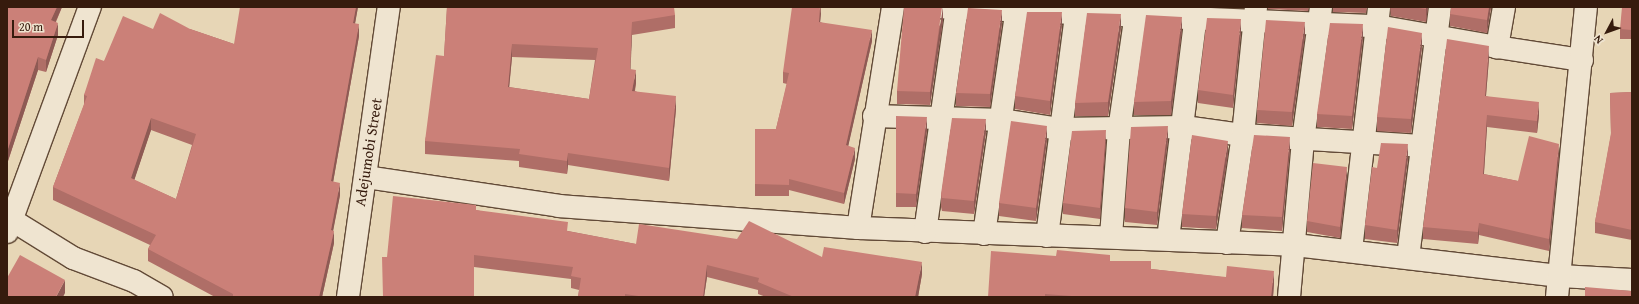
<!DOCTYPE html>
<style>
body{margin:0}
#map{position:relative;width:1639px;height:304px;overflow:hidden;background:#e7d6b6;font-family:"Gentium Book Plus",serif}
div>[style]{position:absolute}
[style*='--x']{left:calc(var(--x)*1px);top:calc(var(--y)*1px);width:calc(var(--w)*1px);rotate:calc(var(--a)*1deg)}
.roads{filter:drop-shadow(1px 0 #624a37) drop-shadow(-1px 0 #624a37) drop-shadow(0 1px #624a37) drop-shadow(0 -1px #624a37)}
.minor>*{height:22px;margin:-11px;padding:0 11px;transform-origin:11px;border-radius:11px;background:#efe4d0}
.wall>*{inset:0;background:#af6e67}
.shaded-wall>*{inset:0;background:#8e5a54}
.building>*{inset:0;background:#cb8078}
span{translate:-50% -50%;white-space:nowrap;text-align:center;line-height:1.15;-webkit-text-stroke:4px #efe4d0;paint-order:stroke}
.street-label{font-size:15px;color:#361b0d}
.frame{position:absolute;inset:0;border:8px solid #361b0d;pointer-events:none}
.north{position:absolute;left:1587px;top:12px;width:40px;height:40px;-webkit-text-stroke:3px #efe4d0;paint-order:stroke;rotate:229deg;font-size:11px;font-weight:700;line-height:16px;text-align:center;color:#361b0d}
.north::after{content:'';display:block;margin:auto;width:14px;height:18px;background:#361b0d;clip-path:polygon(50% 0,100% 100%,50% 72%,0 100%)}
.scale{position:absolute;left:12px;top:20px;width:72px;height:18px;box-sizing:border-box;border:2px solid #361b0d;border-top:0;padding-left:5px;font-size:12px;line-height:14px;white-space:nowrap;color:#361b0d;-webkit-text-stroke:3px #efe4d0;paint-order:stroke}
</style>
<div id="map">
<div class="roads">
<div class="minor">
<i style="--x:936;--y:7;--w:441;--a:2.5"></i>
<i style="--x:1377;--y:26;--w:122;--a:9.9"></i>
<i style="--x:1504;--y:7;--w:41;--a:99.9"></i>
<i style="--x:1497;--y:47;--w:86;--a:8.7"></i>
<i style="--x:874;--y:116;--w:128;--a:1.8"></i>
<i style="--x:1002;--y:120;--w:59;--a:8.8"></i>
<i style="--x:1060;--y:129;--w:124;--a:-0.9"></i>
<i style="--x:1184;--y:127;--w:60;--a:7.7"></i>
<i style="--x:1243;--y:135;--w:178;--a:3.5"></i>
<i style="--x:366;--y:177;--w:195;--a:8.5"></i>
<i style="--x:559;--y:206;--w:300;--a:4.2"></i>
<i style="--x:858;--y:228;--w:437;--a:2.2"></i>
<i style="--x:1295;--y:245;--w:267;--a:6.7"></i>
<i style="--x:1560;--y:276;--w:72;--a:3.2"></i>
<i style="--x:7;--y:217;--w:78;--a:31.8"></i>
<i style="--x:73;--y:258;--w:65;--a:20.7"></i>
<i style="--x:134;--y:281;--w:32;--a:30"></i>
<i style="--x:858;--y:228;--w:224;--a:-81"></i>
<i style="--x:7;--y:232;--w:240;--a:-69.8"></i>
<i style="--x:925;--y:232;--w:227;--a:-81.9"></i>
<i style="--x:984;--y:234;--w:229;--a:-81.7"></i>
<i style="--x:1047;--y:236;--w:231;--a:-82.5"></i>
<i style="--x:1111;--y:236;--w:106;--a:-85.7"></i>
<i style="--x:1119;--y:130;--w:124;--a:-81.7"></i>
<i style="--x:1168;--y:239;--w:234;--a:-82.9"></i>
<i style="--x:1227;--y:243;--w:109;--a:-81.6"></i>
<i style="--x:1243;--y:135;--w:128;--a:-84.2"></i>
<i style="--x:1351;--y:250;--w:245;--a:-83.4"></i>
<i style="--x:1408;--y:257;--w:252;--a:-82.7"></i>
<i style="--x:348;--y:297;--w:293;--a:-82"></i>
<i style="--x:1289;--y:297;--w:158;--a:-84.9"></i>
<i style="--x:1303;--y:140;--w:134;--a:-82.3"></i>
<i style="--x:1557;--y:297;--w:291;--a:-84.3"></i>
</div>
</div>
<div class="wall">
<i style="clip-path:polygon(7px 7px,62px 7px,56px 22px,58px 35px,46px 72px,38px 70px,7px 164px)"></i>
<i style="clip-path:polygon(evenodd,358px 7px,355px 23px,359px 36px,333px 182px,340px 195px,333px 230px,334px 243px,322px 297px,215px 297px,148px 261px,148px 249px,150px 245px,53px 200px,53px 187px,84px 105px,84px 95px,104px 61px,153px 29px,190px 29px,234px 44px,358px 7px,151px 130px,192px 145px,176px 199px,134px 180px,151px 130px)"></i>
<i style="clip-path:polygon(evenodd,447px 7px,675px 15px,675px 28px,632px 35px,630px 69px,636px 83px,635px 91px,676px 109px,669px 181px,568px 165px,567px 174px,519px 167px,519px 161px,425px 154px,425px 141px,444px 56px,447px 7px,512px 57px,595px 60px,589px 99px,509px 87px,512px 57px)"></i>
<i style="clip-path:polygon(821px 7px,820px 22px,872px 41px,848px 146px,855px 159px,844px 204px,789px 190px,789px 196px,755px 196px,755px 129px,776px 129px,787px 84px,783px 83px,783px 72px)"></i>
<i style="clip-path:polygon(1226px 7px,1244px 7px,1243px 8px)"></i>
<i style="clip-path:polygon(1268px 7px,1309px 7px,1308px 11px,1268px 9px)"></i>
<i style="clip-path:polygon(1333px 7px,1367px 7px,1366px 13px,1333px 12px)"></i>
<i style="clip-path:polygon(1390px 7px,1428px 7px,1426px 22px,1391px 16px)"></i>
<i style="clip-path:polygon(1491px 7px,1487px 33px,1450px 26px,1450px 14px)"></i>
<i style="clip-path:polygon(1632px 7px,1632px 39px,1620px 39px,1620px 29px)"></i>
<i style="clip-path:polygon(943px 20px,930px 105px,897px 104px,897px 91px)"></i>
<i style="clip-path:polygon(1002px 24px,990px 107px,956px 106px,956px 93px)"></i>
<i style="clip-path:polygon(1062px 25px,1050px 115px,1015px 109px,1015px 96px)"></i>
<i style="clip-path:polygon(1121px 28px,1108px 116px,1075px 116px,1075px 103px)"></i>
<i style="clip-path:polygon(1182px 30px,1171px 115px,1134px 115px,1134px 102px)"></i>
<i style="clip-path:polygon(1241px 33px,1233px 108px,1198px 103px,1198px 90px)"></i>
<i style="clip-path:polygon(1305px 35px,1292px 126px,1257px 123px,1257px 110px)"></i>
<i style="clip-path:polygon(1363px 38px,1352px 129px,1317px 127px,1317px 114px)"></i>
<i style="clip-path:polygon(1422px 47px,1411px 133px,1377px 131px,1377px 117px)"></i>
<i style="clip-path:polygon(1489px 58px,1486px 96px,1539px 115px,1537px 133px,1487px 127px,1484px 174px,1518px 181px,1559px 156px,1549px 251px,1479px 235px,1478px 244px,1423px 239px,1423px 227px)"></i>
<i style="clip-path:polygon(1632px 92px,1632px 240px,1595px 233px,1595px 222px,1611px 135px,1610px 93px)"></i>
<i style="clip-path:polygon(896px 116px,927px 130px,916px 207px,896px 207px)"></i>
<i style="clip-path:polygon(986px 132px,974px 214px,942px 211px,941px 207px,941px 194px)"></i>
<i style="clip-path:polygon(1047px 140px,1036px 221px,999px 216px,999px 203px)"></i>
<i style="clip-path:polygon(1168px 140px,1157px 225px,1125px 222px,1125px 208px)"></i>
<i style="clip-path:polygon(1106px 141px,1100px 219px,1063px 214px,1063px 203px)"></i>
<i style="clip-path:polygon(1290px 150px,1282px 231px,1242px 228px,1242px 215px)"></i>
<i style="clip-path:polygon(1228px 154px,1216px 229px,1182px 227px,1182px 214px)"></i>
<i style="clip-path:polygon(1408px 158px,1397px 243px,1365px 239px,1365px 225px,1377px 168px)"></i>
<i style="clip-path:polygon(1347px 178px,1340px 238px,1307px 232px,1307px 221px)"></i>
<i style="clip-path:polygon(476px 210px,568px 231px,636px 244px,822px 257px,922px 274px,918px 297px,766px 297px,758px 294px,758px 290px,707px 277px,704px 297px,578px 297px,579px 290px,571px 288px,571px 279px,474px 267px,387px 257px)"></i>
<i style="clip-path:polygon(1110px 261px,1151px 269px,1274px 283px,1273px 297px,988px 297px)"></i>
</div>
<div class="shaded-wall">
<i style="clip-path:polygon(57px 7px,62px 7px,51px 32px,51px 20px)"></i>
<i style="clip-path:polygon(356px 7px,358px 7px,353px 35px,353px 23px)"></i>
<i style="clip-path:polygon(820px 7px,821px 14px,819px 33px,819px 22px)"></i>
<i style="clip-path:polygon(943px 7px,943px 20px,930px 105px,930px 92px)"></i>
<i style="clip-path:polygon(1426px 7px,1428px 7px,1426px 22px)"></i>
<i style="clip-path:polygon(1489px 7px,1491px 7px,1487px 33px,1487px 20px)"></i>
<i style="clip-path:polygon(1002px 10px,1002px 24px,990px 107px,990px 94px)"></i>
<i style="clip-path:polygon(1062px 12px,1062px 25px,1050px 115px,1050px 101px)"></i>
<i style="clip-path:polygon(1121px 14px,1121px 28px,1108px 116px,1108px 102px)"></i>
<i style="clip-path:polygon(1182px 17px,1182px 30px,1171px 115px,1171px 101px)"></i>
<i style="clip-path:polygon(1241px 19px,1241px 33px,1233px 108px,1233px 95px)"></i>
<i style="clip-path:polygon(632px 22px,632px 35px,630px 82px,630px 69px)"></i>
<i style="clip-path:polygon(1305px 22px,1305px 35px,1292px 126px,1292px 112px)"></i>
<i style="clip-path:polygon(58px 23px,58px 35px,46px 72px,46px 60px)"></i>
<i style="clip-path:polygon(359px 24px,359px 36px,331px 194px,331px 181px)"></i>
<i style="clip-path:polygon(1363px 24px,1363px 38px,1352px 129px,1352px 116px)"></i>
<i style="clip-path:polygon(872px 30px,872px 41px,846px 156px,846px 145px)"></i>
<i style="clip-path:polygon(1422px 33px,1422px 47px,1411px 133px,1411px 119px)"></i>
<i style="clip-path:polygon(512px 44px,512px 57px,508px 100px,508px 87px)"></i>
<i style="clip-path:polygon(1489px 46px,1489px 58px,1485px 108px,1485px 96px)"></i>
<i style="clip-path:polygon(38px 57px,38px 70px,7px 164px,7px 152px)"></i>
<i style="clip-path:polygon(636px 70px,636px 83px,632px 104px,632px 91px)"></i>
<i style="clip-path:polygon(676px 96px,676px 109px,669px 181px,669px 168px)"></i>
<i style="clip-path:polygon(1539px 102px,1539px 115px,1537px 133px,1537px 121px)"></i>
<i style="clip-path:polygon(1487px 115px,1487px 127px,1483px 186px,1483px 174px)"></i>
<i style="clip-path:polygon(927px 117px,927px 130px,916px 207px,916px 194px)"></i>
<i style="clip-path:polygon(151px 118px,151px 130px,131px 190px,131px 178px)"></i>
<i style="clip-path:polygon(986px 119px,986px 132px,974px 214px,974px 201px)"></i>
<i style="clip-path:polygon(1047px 126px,1047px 140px,1036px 221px,1036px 208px)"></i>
<i style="clip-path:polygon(1168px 126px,1168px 140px,1157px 225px,1157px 212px)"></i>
<i style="clip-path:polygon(1106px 130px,1106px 141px,1100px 219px,1100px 208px)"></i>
<i style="clip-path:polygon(1290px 137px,1290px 150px,1282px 231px,1282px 217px)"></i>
<i style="clip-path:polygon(1228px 141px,1228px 154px,1216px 229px,1216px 216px)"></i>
<i style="clip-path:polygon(1408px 144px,1408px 158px,1397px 243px,1397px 230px)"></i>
<i style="clip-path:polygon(1559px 144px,1559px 156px,1549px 251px,1549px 239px)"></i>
<i style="clip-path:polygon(855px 148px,855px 159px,844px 204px,844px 193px)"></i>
<i style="clip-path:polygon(568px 153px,568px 165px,567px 174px,567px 161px)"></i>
<i style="clip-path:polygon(1347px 167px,1347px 178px,1340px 238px,1340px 227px)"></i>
<i style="clip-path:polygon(340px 183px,340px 195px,331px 242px,331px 230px)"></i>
<i style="clip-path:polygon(1479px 223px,1479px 235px,1478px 244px,1478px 232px)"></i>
<i style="clip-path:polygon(334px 231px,334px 243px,322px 297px,319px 297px)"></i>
<i style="clip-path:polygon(922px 262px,922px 274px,918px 297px,915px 297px)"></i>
<i style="clip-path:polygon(707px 265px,707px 277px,704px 297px,703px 297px)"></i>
<i style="clip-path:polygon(1274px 271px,1274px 283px,1273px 297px,1271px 297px)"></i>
<i style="clip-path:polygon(65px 280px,65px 293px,63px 297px,56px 297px)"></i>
</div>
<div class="building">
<i style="clip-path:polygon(7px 7px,57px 7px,51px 20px,58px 23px,46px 60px,38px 57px,7px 152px)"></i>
<i style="clip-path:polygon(evenodd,240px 7px,356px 7px,353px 23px,359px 24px,331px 181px,340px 183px,331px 230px,334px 231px,319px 297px,233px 297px,233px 294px,148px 249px,156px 235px,53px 187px,87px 96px,84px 95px,96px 58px,104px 61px,123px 16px,153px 29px,160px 13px,190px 29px,234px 44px,240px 7px,151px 118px,196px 134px,176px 199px,131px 178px,151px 118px)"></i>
<i style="clip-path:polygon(evenodd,447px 7px,674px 7px,675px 15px,632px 22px,630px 69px,636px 70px,632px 91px,676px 96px,669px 168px,568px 153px,567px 161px,519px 154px,520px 149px,425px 141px,436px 55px,444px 56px,447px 7px,512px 44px,598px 48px,589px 99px,508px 87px,512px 44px)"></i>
<i style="clip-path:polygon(792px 7px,820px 7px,819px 22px,872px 30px,846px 145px,855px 148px,844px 193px,789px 179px,789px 185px,755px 184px,755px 129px,776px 129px,789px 73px,783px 72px)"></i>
<i style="clip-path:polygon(904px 7px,942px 7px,930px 92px,897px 91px)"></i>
<i style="clip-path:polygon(1412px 7px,1426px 7px,1426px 9px)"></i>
<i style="clip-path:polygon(1451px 7px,1489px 7px,1487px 20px,1450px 14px)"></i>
<i style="clip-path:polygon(1622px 7px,1632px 7px,1632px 30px,1620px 29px)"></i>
<i style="clip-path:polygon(968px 8px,1002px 10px,990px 94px,956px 93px)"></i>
<i style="clip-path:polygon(1027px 12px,1062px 12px,1050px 101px,1015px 96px)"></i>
<i style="clip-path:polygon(1087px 13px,1121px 14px,1108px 102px,1075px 103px)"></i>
<i style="clip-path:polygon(1146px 15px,1182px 17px,1171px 101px,1134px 102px)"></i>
<i style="clip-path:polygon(1207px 18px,1241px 19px,1233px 95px,1198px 90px)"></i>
<i style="clip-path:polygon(1266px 20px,1305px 22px,1292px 112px,1257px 110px)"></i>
<i style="clip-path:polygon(1330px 23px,1363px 24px,1352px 116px,1317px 114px)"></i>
<i style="clip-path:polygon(1388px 27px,1422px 33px,1411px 119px,1377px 117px)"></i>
<i style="clip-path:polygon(1447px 39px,1489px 46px,1485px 96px,1539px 102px,1537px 121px,1487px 115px,1483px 174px,1518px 181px,1529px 136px,1559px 144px,1549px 239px,1479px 223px,1478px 232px,1423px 227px)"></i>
<i style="clip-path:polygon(1632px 92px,1632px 230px,1595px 222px,1611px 133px,1610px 93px)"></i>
<i style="clip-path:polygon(896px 116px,927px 117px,916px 194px,896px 193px)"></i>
<i style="clip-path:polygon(952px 118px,986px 119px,974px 201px,942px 198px,941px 194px)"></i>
<i style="clip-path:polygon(1011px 121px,1047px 126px,1036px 208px,999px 203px)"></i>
<i style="clip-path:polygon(1168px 126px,1157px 212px,1125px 208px,1131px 127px)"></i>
<i style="clip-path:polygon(1106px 130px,1100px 208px,1063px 203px,1072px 131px)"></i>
<i style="clip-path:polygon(1192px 135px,1228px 141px,1216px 216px,1182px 214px)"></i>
<i style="clip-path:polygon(1254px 135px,1290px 137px,1282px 217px,1242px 215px)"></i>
<i style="clip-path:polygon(1381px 143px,1408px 144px,1397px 230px,1365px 225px,1372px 167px,1377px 168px)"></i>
<i style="clip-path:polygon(1313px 163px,1347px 167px,1340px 227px,1307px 221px)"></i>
<i style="clip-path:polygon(393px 196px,476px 205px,476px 210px,568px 222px,567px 231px,636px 244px,639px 224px,737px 239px,749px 221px,822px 257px,824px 247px,922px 262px,915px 297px,794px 297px,758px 282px,759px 278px,707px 265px,703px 297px,645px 297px,625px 294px,625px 297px,578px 297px,581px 278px,571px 276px,573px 267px,474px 255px,474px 297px,383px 297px,382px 257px,387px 257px)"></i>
<i style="clip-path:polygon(1057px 250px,1110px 255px,1110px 261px,1151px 261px,1151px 269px,1226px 277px,1227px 266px,1274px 271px,1271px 297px,1085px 297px,1045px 294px,1045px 297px,988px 297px,991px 251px,1056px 256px)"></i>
<i style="clip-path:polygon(20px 255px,65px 280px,56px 297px,7px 297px,7px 278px)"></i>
<i style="clip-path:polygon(1585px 287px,1632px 291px,1632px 297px,1585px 297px)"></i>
</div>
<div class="street-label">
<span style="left:368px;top:152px;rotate:-81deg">Adejumobi Street</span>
</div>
<div class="frame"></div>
<div class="north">N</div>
<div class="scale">20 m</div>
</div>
